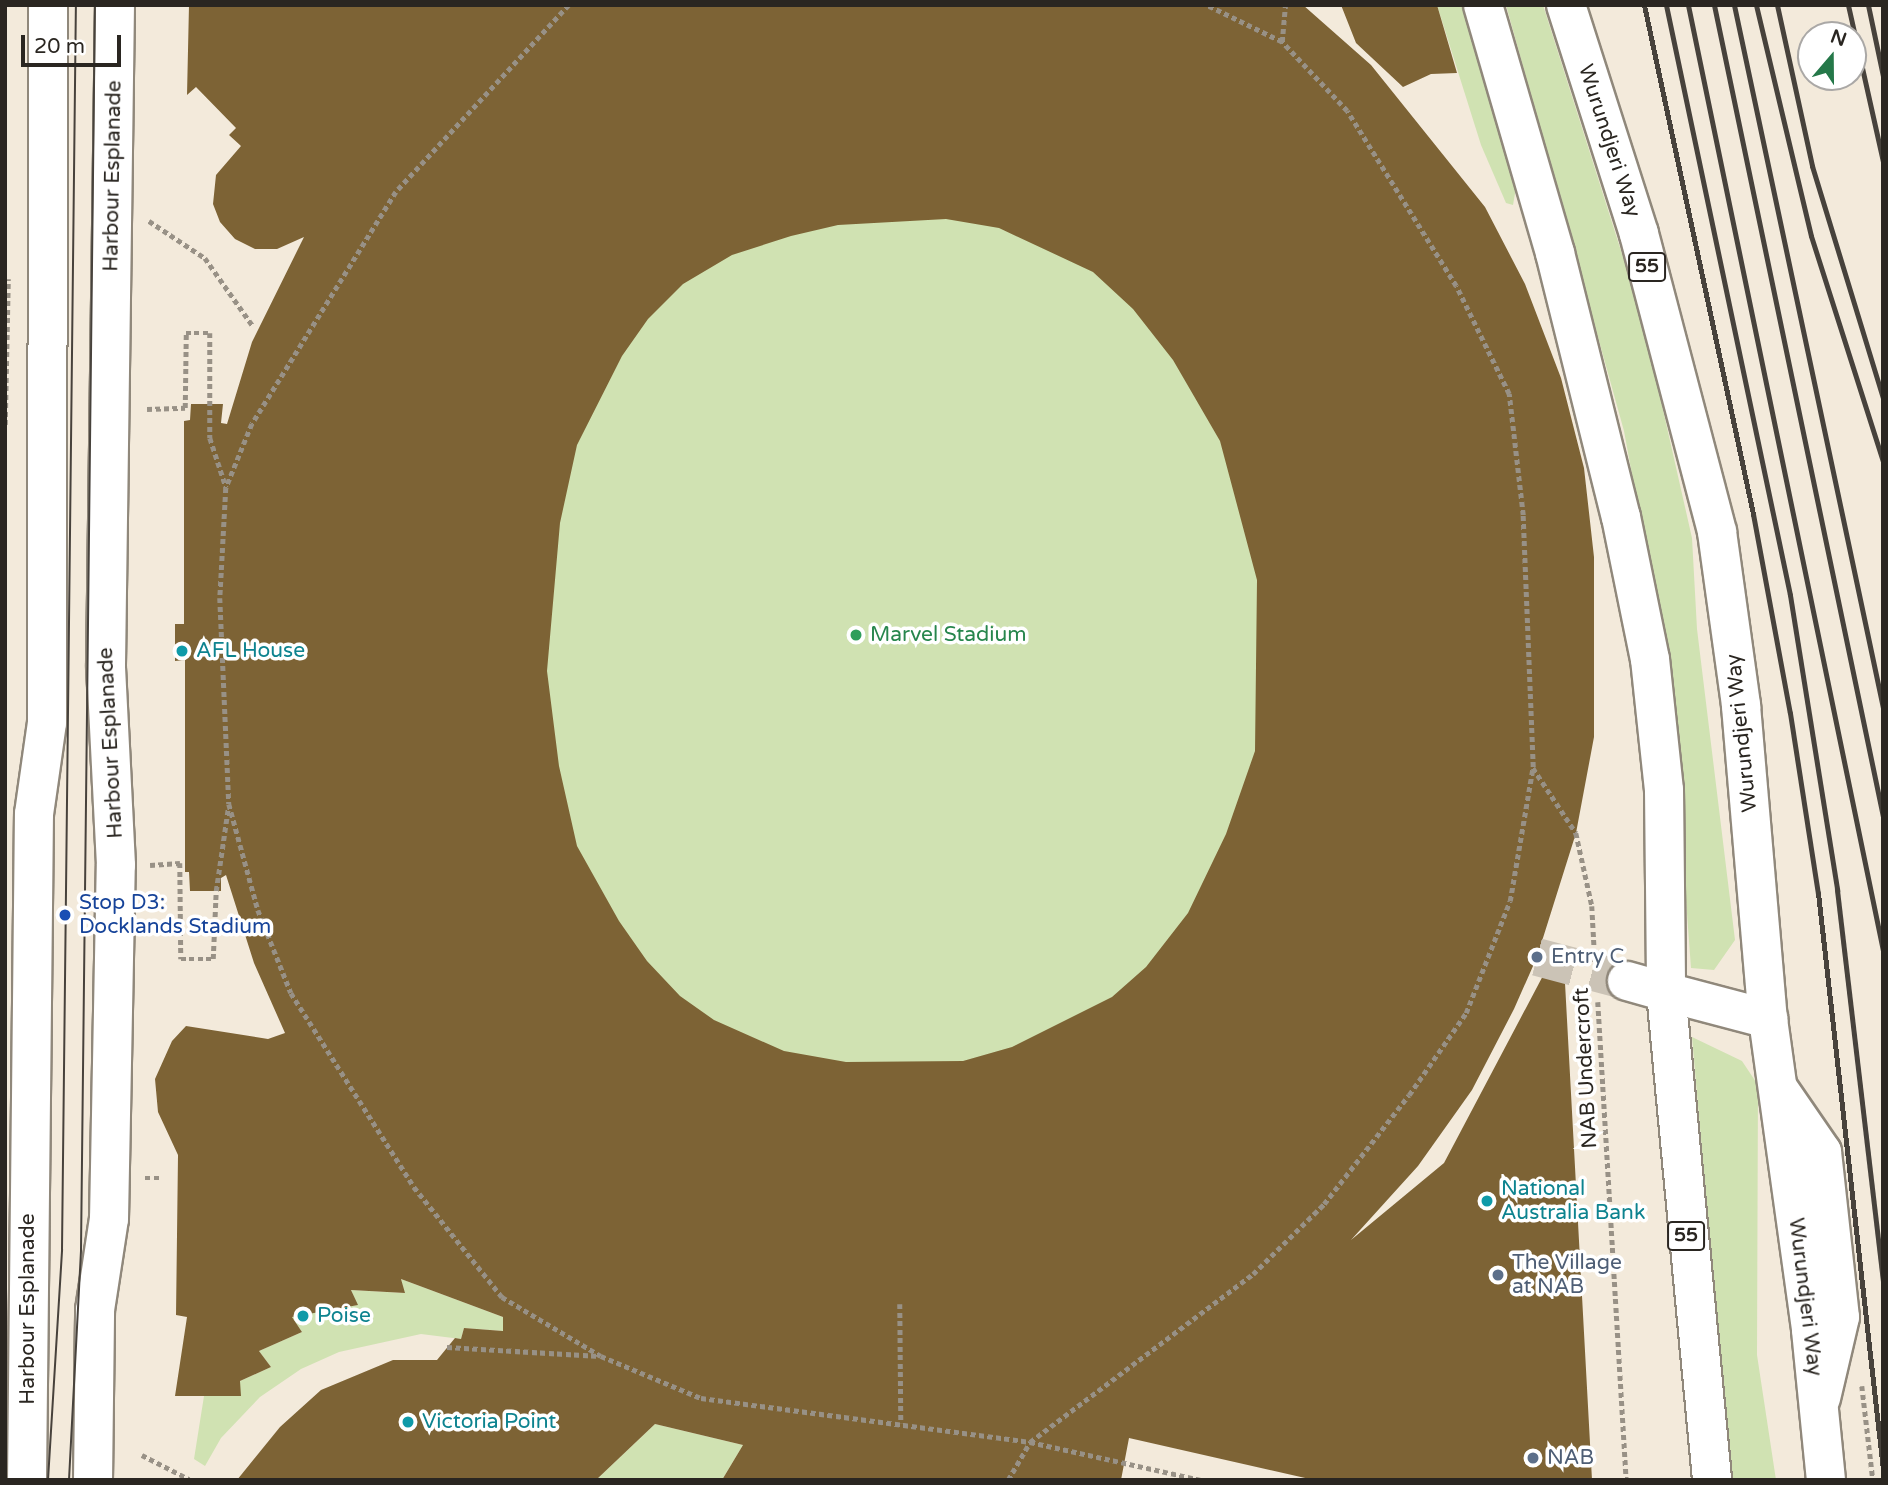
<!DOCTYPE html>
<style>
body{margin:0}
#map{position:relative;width:1888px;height:1485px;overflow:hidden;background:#f3eadb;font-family:"Varela Round",sans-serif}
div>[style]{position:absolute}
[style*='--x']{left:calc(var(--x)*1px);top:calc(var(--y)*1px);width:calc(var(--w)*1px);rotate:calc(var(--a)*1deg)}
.green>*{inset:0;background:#d0e2b2}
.building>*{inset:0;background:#7d6335}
.minor-tunnel>*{height:38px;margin-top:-19px;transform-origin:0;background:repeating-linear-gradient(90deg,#cbc3b6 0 38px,transparent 0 57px)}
.path>*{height:4.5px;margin-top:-2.25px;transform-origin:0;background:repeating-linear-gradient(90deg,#989186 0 5px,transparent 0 8.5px)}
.roads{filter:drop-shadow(2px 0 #90887b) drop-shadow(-2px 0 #90887b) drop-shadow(0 2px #90887b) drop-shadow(0 -2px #90887b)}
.minor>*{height:38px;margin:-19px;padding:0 19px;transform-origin:19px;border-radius:19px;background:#fff}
.highway>*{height:38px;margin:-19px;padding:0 19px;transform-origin:19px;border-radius:19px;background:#fff}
.tram>*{height:2px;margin:-1px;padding:0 1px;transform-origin:1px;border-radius:1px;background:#47423c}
.rail>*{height:5px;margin:-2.5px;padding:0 2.5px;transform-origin:2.5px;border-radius:2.5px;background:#47423c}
.dots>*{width:19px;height:19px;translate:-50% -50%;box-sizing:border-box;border:4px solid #fff;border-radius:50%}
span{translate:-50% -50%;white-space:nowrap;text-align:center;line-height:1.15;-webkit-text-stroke:7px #fff;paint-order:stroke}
.shield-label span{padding:2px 5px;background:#fff;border:2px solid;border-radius:5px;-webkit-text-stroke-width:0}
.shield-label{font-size:19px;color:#2a2621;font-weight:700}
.street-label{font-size:21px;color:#2a2621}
.leisure-label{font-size:21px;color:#27864d}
.left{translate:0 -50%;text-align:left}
.culture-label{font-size:21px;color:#0d838f}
.transit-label{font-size:21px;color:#164399}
.service-label{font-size:21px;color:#4e5e75}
.frame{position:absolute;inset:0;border:7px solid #2a2621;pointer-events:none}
.north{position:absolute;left:1797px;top:21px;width:70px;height:70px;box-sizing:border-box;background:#fff;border:2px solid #aaa8a6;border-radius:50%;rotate:20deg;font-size:19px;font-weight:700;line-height:28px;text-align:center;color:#2a2621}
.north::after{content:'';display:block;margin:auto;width:24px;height:32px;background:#257849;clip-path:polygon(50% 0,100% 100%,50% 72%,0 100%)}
.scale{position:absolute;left:21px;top:35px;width:100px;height:32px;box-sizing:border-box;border:4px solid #2a2621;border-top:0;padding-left:9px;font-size:21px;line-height:24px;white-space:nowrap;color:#2a2621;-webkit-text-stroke:5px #fff;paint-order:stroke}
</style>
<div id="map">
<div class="green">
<i style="clip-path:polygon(1437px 5px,1466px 5px,1517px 182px,1513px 205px,1506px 203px,1481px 145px)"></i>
<i style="clip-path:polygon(1506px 5px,1543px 5px,1642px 317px,1692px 538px,1697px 629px,1735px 940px,1714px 970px,1691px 968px,1670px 681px,1624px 431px)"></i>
<i style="clip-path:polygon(1044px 71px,1427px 751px,801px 1302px,336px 440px)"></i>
<i style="clip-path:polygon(1692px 1037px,1742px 1061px,1758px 1085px,1757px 1355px,1776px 1480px,1731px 1480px)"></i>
<i style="clip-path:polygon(401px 1279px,503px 1317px,503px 1331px,464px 1328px,461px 1339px,421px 1334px,339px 1352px,301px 1369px,260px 1397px,221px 1438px,205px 1466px,194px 1459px,204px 1396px,240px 1396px,240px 1381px,271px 1367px,259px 1351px,302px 1332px,292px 1317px,357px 1305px,351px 1290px,404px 1293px)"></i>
<i style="clip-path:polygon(655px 1424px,743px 1445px,722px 1480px,596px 1480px)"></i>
</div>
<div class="building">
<i style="clip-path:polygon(evenodd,189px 5px,1303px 5px,1371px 65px,1485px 207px,1525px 284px,1561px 378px,1584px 468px,1594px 557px,1594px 737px,1576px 833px,1537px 957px,1514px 1009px,1472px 1090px,1418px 1166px,1351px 1240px,1444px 1163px,1546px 970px,1563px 946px,1592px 1480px,1314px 1480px,1129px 1438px,1121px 1480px,722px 1480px,743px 1445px,655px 1424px,596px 1480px,237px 1480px,280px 1427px,321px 1390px,393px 1360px,437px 1360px,455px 1338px,461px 1339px,464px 1328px,503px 1331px,503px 1317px,401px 1279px,405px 1293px,351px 1290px,358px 1305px,292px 1317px,302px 1332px,259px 1351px,271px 1367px,240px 1381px,241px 1396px,175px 1396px,187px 1317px,176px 1315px,178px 1155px,158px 1112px,155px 1079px,172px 1041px,186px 1026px,268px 1039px,285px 1033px,254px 963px,226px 875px,221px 878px,221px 891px,190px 891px,189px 872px,185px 872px,185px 660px,175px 661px,175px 624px,184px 624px,184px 421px,190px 420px,191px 404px,223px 404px,221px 423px,227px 424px,252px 342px,304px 237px,277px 249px,255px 249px,235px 239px,220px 222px,213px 204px,216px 175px,241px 146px,229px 135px,236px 128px,196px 87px,187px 95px,189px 5px,946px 219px,999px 228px,1093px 272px,1133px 309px,1173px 360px,1220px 441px,1257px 580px,1255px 751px,1226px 834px,1188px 913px,1146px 967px,1112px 997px,1012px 1047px,963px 1061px,846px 1062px,784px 1051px,714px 1020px,680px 996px,647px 961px,619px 921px,577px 846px,559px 766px,547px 671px,560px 523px,577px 445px,622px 356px,648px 319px,683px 284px,732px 255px,791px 236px,838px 225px,946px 219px)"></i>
<i style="clip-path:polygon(1341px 5px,1437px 5px,1457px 73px,1431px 74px,1403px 87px,1356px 43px)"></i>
</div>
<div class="minor-tunnel">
<i style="--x:1537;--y:957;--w:93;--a:14.9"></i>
</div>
<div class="path">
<i style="--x:569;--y:5;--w:255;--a:132.8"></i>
<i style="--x:396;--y:192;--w:273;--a:121.8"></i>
<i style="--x:252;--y:424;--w:69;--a:112.1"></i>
<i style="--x:226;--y:488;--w:110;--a:93.1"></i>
<i style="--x:220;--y:598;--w:206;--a:87.5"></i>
<i style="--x:229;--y:804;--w:110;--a:74.7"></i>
<i style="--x:258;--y:910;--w:89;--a:68.3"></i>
<i style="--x:291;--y:993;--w:230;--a:57.6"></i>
<i style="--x:414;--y:1187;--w:141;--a:51.3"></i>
<i style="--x:502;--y:1297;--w:115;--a:30.8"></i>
<i style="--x:601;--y:1356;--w:108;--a:22.8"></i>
<i style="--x:701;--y:1398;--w:332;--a:7.6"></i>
<i style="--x:1030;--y:1442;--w:176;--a:12.5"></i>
<i style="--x:1282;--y:42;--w:37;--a:-85"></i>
<i style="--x:149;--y:221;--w:67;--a:33.5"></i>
<i style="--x:205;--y:258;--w:83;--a:54.8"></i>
<i style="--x:147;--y:409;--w:38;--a:-2"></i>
<i style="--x:185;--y:408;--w:75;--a:-89.2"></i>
<i style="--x:186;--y:333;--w:24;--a:0"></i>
<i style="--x:210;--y:333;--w:105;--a:90"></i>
<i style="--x:210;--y:438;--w:52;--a:71.9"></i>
<i style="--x:5;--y:425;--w:146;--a:-88.8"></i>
<i style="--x:1533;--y:768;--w:78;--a:56.5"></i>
<i style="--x:1576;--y:833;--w:75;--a:77.6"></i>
<i style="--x:1592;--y:906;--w:56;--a:86.9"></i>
<i style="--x:150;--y:865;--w:30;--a:-4"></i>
<i style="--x:180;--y:863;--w:96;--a:89.4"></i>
<i style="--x:181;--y:959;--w:32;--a:0"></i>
<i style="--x:213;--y:959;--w:68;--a:-87.5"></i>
<i style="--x:216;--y:891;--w:83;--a:-81.7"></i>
<i style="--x:1598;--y:1002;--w:479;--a:86.6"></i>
<i style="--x:145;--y:1178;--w:17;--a:0"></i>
<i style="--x:900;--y:1304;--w:119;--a:89.5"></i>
<i style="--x:447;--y:1347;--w:153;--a:3.4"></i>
<i style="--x:1862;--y:1386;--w:95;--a:83.3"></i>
<i style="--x:142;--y:1455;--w:53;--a:27.1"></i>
<i style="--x:1008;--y:1480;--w:44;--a:-59.9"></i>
<i style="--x:1030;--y:1442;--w:279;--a:-37"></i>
<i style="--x:1253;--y:1274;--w:100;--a:-44.6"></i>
<i style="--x:1324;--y:1204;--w:138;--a:-52.1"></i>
<i style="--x:1409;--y:1095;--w:100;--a:-55.2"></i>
<i style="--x:1466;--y:1013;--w:120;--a:-68.6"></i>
<i style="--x:1510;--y:901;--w:136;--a:-80.3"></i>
<i style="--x:1533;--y:767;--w:252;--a:-92.3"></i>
<i style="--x:1523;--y:515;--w:122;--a:-96.6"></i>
<i style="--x:1509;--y:394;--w:120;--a:-116.1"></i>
<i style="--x:1456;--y:286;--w:206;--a:-121.9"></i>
<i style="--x:1347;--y:111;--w:95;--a:-133.3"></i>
<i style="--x:1282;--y:42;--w:85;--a:-154"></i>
</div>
<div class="roads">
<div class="minor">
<i style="--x:1627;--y:981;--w:41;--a:15.8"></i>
<i style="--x:1778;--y:1088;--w:78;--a:55.5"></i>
<i style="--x:1822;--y:1152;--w:166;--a:83.8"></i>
<i style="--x:1840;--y:1317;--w:83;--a:103.2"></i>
<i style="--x:27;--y:1480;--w:666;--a:-89.4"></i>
<i style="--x:34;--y:814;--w:92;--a:-81.9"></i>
<i style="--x:47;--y:723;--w:718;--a:-89.92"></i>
<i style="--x:93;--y:1480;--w:170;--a:-89.3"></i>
<i style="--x:95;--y:1310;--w:92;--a:-81.3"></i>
<i style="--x:109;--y:1219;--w:354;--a:-88.9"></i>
<i style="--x:116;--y:865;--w:200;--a:-92.9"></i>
<i style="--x:106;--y:665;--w:660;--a:-89.22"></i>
</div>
<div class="highway">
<i style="--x:1483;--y:5;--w:258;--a:73.8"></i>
<i style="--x:1555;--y:253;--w:272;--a:76"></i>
<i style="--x:1621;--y:517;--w:145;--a:78.5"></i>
<i style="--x:1650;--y:659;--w:132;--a:83.9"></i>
<i style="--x:1664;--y:790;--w:202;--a:89.4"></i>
<i style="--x:1666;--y:992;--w:490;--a:84.6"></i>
<i style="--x:1566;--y:5;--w:240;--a:72.3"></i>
<i style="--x:1639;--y:234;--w:308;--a:75.3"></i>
<i style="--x:1717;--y:532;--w:176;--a:82.1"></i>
<i style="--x:1741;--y:706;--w:314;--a:85.1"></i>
<i style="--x:1768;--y:1019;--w:314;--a:82.1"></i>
<i style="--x:1811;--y:1330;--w:151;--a:84.3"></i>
<i style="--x:1666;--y:992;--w:106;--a:14.8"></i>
</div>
</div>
<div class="tram">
<i style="--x:48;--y:1480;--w:231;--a:-86.5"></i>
<i style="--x:62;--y:1249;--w:1244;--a:-89.36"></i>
<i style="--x:69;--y:1480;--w:230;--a:-87"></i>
<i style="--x:81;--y:1250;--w:1245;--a:-89.36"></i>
</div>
<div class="rail">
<i style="--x:1644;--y:5;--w:521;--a:77.91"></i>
<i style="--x:1753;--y:514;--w:202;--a:79.5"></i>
<i style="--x:1790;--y:713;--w:182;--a:81.2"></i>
<i style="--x:1818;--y:893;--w:581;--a:83.57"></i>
<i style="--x:1666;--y:5;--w:603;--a:78.13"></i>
<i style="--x:1790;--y:595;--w:299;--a:80.9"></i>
<i style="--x:1837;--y:890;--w:396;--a:83.3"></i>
<i style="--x:1688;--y:5;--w:966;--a:78.35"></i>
<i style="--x:1714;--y:5;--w:829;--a:78.24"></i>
<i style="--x:1734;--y:5;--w:719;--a:78.03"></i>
<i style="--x:1756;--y:5;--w:237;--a:76.6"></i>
<i style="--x:1811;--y:236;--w:236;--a:72.3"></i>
<i style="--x:1777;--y:5;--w:165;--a:77.7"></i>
<i style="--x:1812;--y:166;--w:243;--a:73"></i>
<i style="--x:1848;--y:5;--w:161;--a:77.4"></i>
<i style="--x:1868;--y:5;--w:73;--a:78.1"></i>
</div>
<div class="dots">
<i style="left:856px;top:635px;background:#2e9e5b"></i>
<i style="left:182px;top:651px;background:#0f9aa8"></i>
<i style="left:65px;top:915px;background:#1a4fb4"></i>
<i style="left:1537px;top:957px;background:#5c6f8a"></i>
<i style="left:1487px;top:1201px;background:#0f9aa8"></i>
<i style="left:1498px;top:1275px;background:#5c6f8a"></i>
<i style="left:303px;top:1316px;background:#0f9aa8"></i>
<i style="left:408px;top:1422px;background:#0f9aa8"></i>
<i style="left:1533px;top:1458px;background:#5c6f8a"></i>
</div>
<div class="shield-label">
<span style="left:1647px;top:267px">55</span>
<span style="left:1686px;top:1236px">55</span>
</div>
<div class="street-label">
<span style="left:1609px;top:141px;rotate:72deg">Wurundjeri Way</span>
<span style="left:113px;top:176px;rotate:-89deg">Harbour Esplanade</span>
<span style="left:1742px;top:733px;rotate:-96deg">Wurundjeri Way</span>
<span style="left:111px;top:743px;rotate:-93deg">Harbour Esplanade</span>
<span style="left:1586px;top:1068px;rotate:-93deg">NAB Undercroft</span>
<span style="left:1805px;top:1297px;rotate:83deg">Wurundjeri Way</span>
<span style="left:28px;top:1309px;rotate:-90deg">Harbour Esplanade</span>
</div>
<div class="leisure-label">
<span class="left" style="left:870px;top:635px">Marvel Stadium</span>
</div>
<div class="culture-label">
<span class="left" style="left:196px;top:651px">AFL House</span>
<span class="left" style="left:1501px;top:1201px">National<br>Australia Bank</span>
<span class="left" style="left:317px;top:1316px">Poise</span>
<span class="left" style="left:422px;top:1422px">Victoria Point</span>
</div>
<div class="transit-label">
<span class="left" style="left:79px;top:915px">Stop D3:<br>Docklands Stadium</span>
</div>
<div class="service-label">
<span class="left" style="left:1551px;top:957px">Entry C</span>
<span class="left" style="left:1512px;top:1275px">The Village<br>at NAB</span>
<span class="left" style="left:1547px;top:1458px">NAB</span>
</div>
<div class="frame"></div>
<div class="north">N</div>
<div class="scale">20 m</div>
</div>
